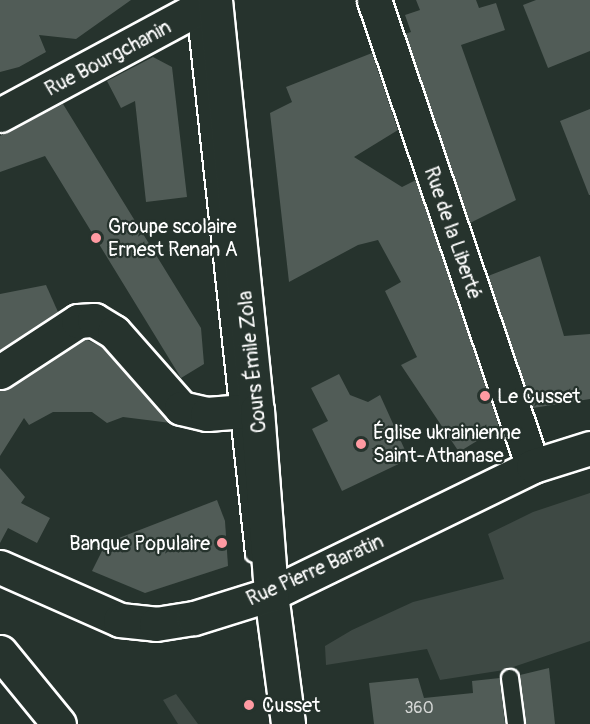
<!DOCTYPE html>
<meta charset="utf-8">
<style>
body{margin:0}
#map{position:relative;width:590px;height:724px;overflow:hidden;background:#26332d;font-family:Pangolin,sans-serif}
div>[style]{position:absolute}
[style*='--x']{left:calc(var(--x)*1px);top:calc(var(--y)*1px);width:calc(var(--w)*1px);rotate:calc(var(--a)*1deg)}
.green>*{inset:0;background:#3e4944}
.building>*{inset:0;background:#515c57}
.roads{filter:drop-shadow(2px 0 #fff) drop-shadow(-2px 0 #fff) drop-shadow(0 2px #fff) drop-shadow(0 -2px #fff)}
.service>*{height:16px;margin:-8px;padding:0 8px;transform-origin:8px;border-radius:8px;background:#26332d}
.minor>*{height:33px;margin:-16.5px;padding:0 16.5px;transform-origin:16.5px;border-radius:16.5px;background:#26332d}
.primary>*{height:33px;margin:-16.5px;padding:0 16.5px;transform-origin:16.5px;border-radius:16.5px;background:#26332d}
.dots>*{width:16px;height:16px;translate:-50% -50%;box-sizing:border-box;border:3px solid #26332d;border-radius:50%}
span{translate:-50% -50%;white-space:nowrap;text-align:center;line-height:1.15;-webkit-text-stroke:4.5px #26332d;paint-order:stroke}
.number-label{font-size:16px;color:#d4d6d5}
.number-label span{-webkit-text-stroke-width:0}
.street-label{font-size:20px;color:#fff}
.poi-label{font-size:20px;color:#fff}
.left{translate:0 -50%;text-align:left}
.right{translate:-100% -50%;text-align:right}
</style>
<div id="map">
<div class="green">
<i style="clip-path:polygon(590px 493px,590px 641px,504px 670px,440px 680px,427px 649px,326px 665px,325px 646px,352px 630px,413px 602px,504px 579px,488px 534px,533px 512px)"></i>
<i style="clip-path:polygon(176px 694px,198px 724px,178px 724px,163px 700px)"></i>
</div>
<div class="building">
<i style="clip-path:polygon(0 0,131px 0,76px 39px,39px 35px,46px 52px,19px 67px,0 72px)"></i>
<i style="clip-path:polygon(416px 0,476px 0,479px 8px,496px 3px,505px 30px,461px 45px,516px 200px,470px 223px,405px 34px,411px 32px,405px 15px,420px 10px)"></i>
<i style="clip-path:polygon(536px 0,590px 0,590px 51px,548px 68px,523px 5px)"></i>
<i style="clip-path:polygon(372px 53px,398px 130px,354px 157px,402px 187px,416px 180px,498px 423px,498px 428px,459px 452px,401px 365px,417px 357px,385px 291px,401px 282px,378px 240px,358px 245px,289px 282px,270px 113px,292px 102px,286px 87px)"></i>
<i style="clip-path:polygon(153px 57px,172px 67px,187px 197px,146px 202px,135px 101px,121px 108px,107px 81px)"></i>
<i style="clip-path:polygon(63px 104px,201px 328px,204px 364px,181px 378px,45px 156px,0 172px,0 136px)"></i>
<i style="clip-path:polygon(590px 109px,590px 195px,589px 195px,560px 121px)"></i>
<i style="clip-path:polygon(540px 256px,564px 336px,590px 334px,590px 399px,533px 408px,488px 276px)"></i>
<i style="clip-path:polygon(46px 285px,58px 312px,0 350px,0 294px)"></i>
<i style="clip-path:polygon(85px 339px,102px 347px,171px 423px,123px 417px,107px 423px,92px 412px,53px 412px,29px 425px,24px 418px,0 456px,0 391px)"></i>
<i style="clip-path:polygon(339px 374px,350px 395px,368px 402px,380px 395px,409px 459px,342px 491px,312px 429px,328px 421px,311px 388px)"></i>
<i style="clip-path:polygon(0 468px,25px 497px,21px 503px,50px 518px,37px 543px,8px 528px,0 543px)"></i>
<i style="clip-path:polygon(217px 500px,225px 521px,228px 566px,145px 593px,92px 571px,106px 543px)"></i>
<i style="clip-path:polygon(549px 668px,555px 724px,526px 724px,520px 675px)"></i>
<i style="clip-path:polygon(418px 678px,424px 698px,473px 693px,472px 681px,500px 678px,505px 724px,374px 724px,369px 683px)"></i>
</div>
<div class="roads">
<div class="service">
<i style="--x:195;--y:7;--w:550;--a:83.84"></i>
<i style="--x:510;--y:678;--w:46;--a:82.6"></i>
</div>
<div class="minor">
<i style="--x:374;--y:0;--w:492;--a:71.2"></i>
<i style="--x:0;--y:115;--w:243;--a:-28.3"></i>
<i style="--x:0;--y:372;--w:93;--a:-33.2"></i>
<i style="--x:78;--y:321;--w:16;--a:-4"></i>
<i style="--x:94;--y:320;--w:23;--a:31"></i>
<i style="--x:114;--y:332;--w:101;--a:48.6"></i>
<i style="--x:181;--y:408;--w:27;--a:13"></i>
<i style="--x:207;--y:414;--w:50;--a:-4.6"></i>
<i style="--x:271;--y:594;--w:292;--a:-26"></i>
<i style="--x:533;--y:466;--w:60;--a:-17.5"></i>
<i style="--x:0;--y:652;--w:93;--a:50.7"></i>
</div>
<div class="primary">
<i style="--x:215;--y:0;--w:412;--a:84.2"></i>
<i style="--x:257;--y:410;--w:185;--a:85.6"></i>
<i style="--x:271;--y:594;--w:131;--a:82.5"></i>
<i style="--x:0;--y:567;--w:131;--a:23.8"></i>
<i style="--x:120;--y:620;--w:36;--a:6"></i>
<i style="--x:156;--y:624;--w:38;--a:-9"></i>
<i style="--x:194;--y:618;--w:81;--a:-17.3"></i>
</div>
</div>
<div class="dots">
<i style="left:96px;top:238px;background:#ff9aa2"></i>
<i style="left:485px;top:396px;background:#ff9aa2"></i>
<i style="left:361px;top:444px;background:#ff9aa2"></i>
<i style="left:222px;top:543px;background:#ff9aa2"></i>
<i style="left:249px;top:705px;background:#ff9aa2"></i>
</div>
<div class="number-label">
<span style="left:419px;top:708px">360</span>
</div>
<div class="street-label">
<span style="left:108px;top:58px;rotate:-28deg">Rue Bourgchanin</span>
<span style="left:453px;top:233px;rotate:71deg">Rue de la Liberté</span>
<span style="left:252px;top:362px;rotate:-96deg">Cours Émile Zola</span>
<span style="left:315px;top:570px;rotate:-24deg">Rue Pierre Baratin</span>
</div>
<div class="poi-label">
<span class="left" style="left:108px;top:238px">Groupe scolaire<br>Ernest Renan A</span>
<span class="left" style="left:497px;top:396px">Le Cusset</span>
<span class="left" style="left:373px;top:444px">Église ukrainienne<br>Saint-Athanase</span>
<span class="right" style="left:210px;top:543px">Banque Populaire</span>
<span class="left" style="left:262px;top:705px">Cusset</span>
</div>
</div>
